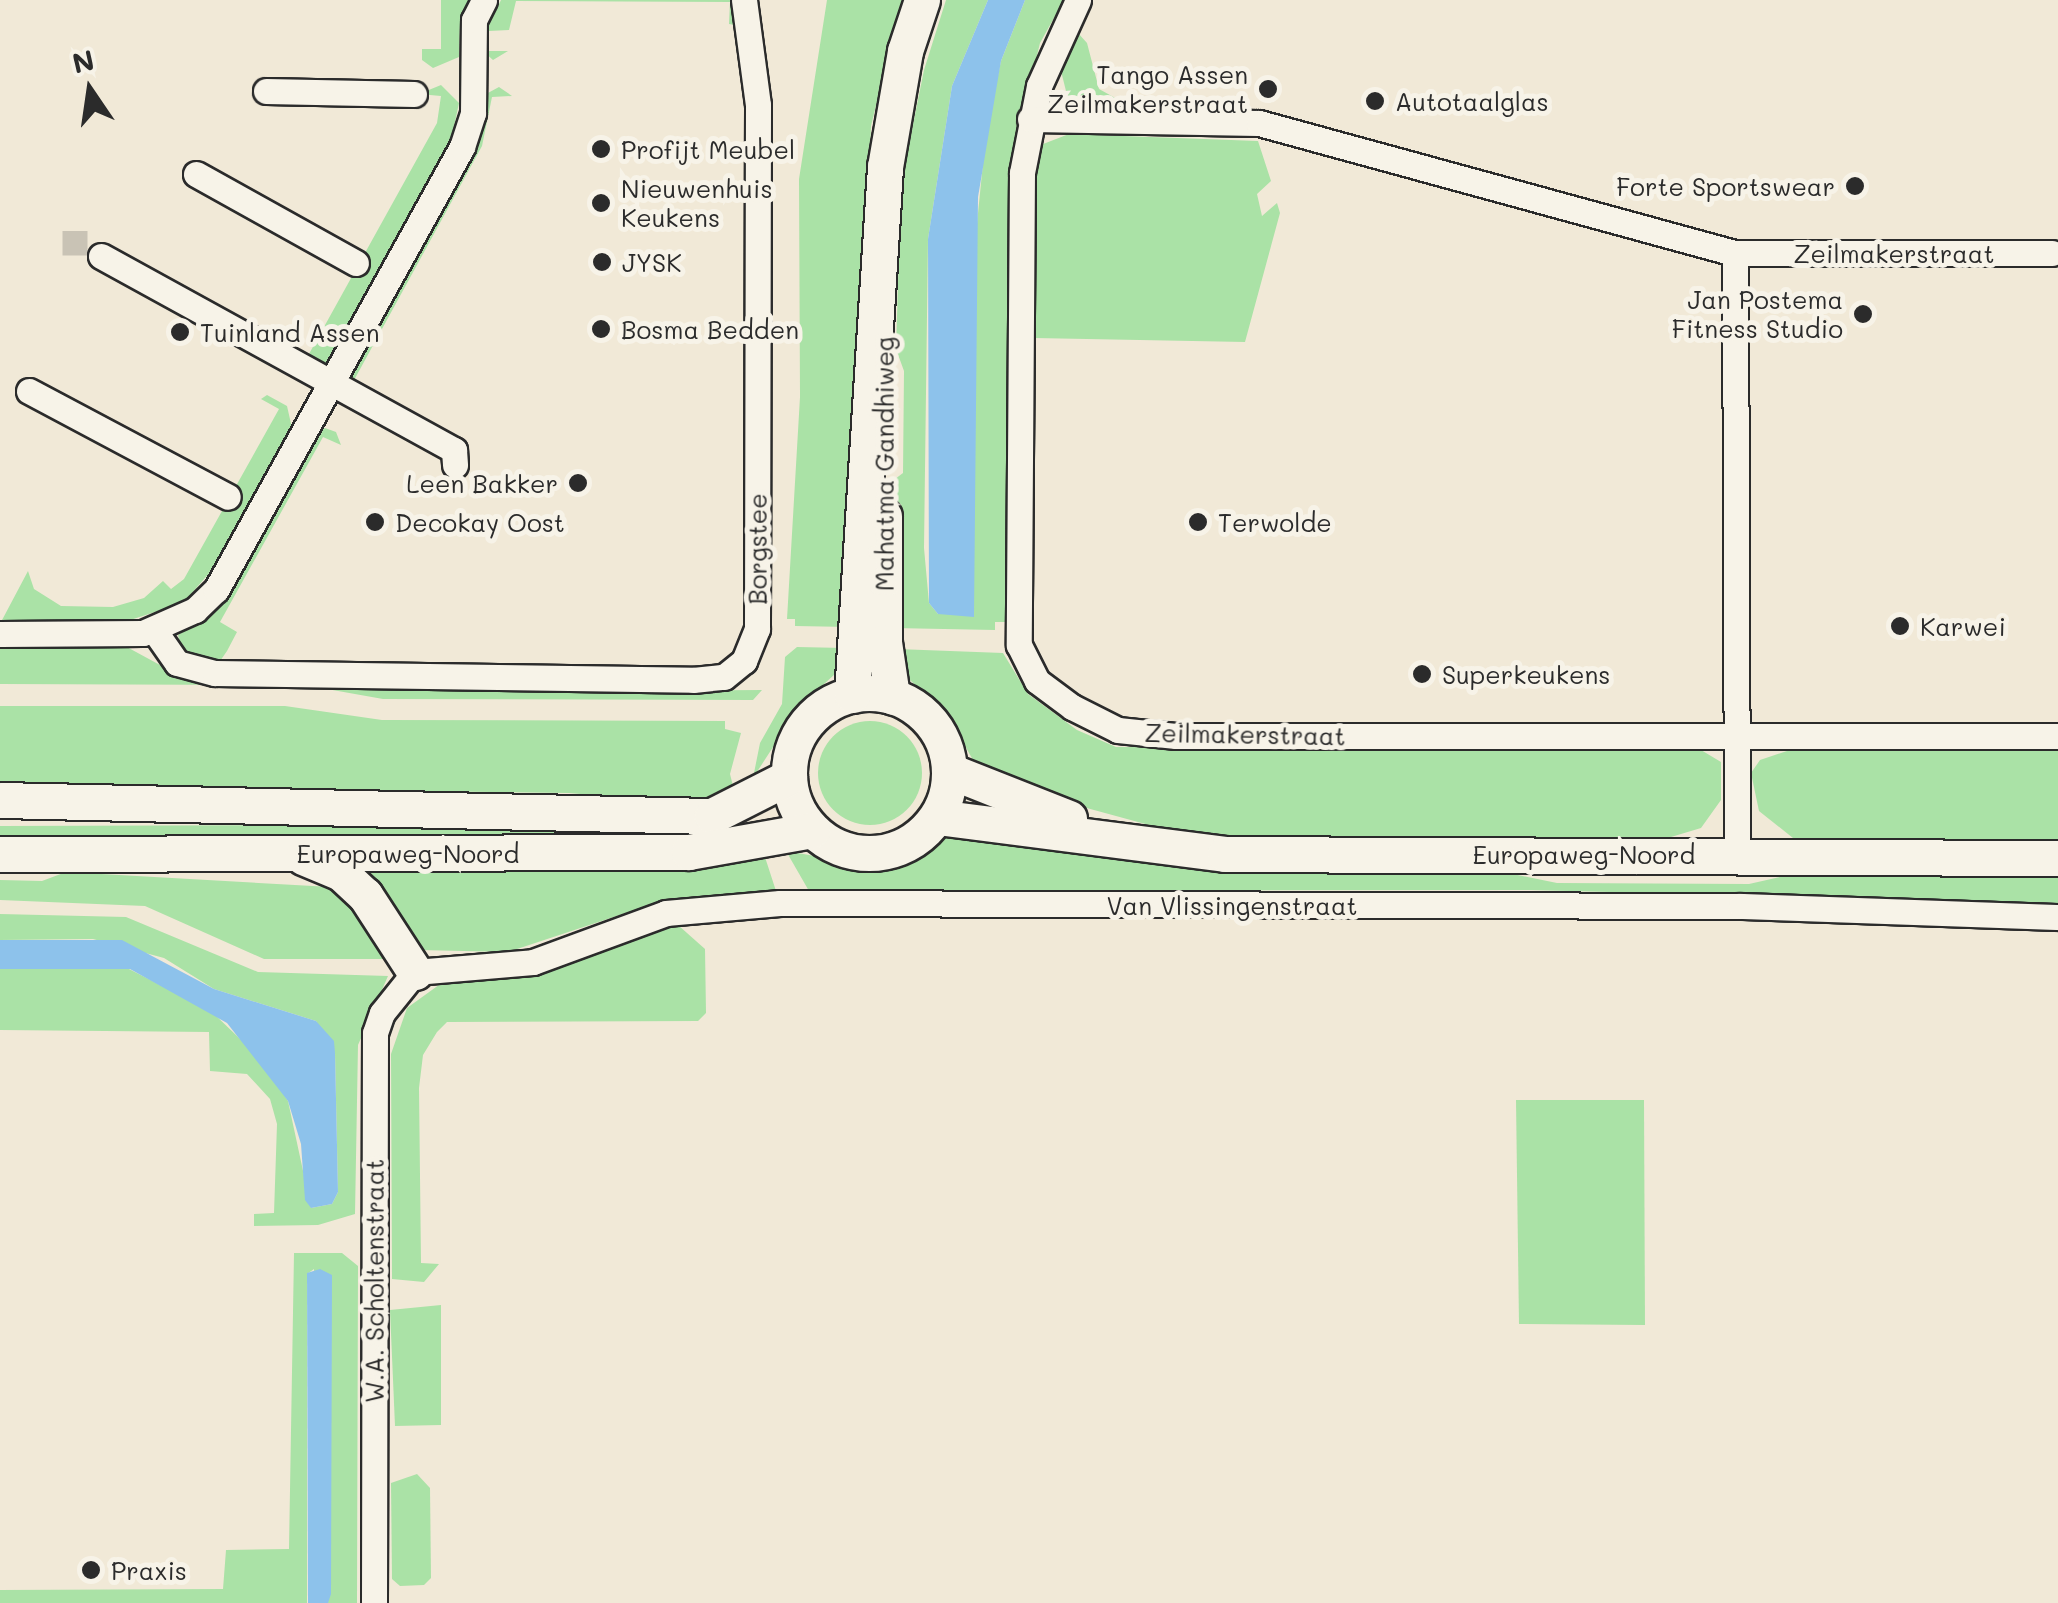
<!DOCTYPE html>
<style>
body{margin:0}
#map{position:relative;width:2058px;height:1603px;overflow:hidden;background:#f1e9d7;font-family:Mali,sans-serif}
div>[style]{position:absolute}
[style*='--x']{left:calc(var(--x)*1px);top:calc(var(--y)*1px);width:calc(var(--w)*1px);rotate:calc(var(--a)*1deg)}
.green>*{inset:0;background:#aae2a6}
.round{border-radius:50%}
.water>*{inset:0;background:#8dc2eb}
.street-tunnel>*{height:25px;margin-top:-12.5px;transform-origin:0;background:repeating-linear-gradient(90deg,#c9c3b5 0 25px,transparent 0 37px)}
.roads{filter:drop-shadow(2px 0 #2b2b2b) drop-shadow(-2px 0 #2b2b2b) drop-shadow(0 2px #2b2b2b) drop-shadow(0 -2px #2b2b2b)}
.street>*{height:25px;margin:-12.5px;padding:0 12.5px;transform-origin:12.5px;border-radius:12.5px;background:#f7f3e8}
.secondary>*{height:35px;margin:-17.5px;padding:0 17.5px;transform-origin:17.5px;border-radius:17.5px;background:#f7f3e8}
.secondary>.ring{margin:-17.5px;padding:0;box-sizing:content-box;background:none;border:35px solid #f7f3e8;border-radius:50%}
.dots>*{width:28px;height:28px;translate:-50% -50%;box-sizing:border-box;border:5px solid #f7f3e8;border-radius:50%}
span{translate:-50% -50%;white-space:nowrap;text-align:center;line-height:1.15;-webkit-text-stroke:10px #f7f3e8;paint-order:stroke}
.poi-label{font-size:25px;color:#2b2b2b}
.right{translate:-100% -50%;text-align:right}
.left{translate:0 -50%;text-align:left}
.street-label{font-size:25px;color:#2b2b2b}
.north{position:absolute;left:40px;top:40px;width:100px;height:100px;-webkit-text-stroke:8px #f7f3e8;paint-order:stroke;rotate:347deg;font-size:28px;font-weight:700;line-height:40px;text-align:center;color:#2b2b2b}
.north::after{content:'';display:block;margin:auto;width:35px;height:45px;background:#2b2b2b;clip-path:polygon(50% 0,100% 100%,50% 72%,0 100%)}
</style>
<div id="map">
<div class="green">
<i style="clip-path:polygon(441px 0,473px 0,460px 25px,459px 57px,433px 68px,422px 60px,422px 49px,441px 49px)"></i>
<i style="clip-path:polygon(501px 0,734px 0,735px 25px,729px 24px,730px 2px,516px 1px,509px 30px,489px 31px,489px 51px,508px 51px,493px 60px,484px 52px,486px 31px)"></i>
<i style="clip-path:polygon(827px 0,902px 0,871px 126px,850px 627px,795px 626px,795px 619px,787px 619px,800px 397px,799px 179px)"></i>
<i style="clip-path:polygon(946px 0,988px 0,952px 86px,928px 239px,924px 548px,929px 603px,938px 614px,986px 133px,1001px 61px,1025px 0,1064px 0,1040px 43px,1012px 158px,1006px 622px,995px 622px,995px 630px,893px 628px,895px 479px,903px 473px,904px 371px,896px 349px,901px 184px,924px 70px)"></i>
<i style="clip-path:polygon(1078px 33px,1087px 43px,1099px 89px,1119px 100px,1140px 97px,1144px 107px,1095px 108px,1068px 99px,1060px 67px)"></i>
<i style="clip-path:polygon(441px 85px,459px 103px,452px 136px,324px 368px,304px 363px,437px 123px,441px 96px,419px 94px)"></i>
<i style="clip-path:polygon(499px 87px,512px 96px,492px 97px,482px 146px,353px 382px,346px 379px,486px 94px)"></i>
<i style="clip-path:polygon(1069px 134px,1258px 141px,1271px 181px,1257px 194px,1262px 216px,1277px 203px,1280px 213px,1245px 342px,1034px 338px,1034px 171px,1038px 146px)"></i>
<i style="clip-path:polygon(267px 395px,287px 406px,292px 428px,212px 570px,183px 603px,124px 622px,1px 622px,28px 571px,34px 589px,61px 606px,113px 607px,144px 598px,163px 581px,171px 589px,184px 579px,279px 409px,261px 399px)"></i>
<i style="clip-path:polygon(325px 428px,336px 432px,341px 445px,323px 437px,220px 622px,237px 632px,227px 651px,218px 664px,182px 652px,178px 635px,201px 620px,316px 433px)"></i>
<i style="clip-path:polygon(0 646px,125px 646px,171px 671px,292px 685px,0 684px)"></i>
<i style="clip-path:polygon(797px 647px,845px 648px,835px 674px,799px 707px,753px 778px,760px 743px,782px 704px,785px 657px)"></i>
<i style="clip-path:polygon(897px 649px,1003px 653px,1028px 694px,1077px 730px,1116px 747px,1701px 750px,1721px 762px,1721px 800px,1701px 828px,1661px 840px,1209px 836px,1160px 828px,1028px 792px,978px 769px,950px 719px,910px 680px)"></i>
<i style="clip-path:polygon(310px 686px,607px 691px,762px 690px,753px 700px,383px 699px)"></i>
<i style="clip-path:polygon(0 706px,285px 706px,382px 720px,725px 721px,725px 729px,741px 733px,730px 774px,736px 798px,692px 804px,569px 793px,0 786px)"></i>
<i class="round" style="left:818px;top:721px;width:104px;height:104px"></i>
<i style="clip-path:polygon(1790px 750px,2058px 751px,2058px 842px,1793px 838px,1759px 811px,1751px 773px,1760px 760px)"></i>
<i style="clip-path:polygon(324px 825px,711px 829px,711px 838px,0 840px,0 826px)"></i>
<i style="clip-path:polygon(950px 835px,1191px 868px,1493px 870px,1557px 883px,1749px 884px,1823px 867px,2058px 872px,2058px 903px,1529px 890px,809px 891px,786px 851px,884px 868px)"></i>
<i style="clip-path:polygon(764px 854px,776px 891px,668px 899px,508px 952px,419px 950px,364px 873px,664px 870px,728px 865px)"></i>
<i style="clip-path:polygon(66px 872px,331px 887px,345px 894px,390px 959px,264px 959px,145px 906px,0 900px,0 880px,42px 881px)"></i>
<i style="clip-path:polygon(0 914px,126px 917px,258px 972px,388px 976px,358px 1045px,355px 1214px,318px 1225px,254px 1226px,254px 1214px,274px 1213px,277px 1124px,270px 1099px,247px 1074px,210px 1071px,209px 1032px,0 1030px,0 969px,129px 969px,211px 1011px,262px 1060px,288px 1101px,311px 1208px,332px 1204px,338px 1192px,335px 1053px,316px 1021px,214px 989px,164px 958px,93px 939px,0 940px)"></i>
<i style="clip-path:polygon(678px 925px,705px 949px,706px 1013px,698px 1021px,447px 1022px,437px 1032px,423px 1055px,419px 1088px,421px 1263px,439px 1264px,424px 1282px,392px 1279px,391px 1054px,407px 1008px,443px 982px,535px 976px)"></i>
<i style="clip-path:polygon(1516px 1100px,1644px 1100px,1645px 1325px,1519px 1324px)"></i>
<i style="clip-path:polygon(294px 1253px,342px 1253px,358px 1266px,357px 1603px,328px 1603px,314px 1269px,307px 1274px,307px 1603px,0 1603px,0 1590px,223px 1589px,226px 1550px,289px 1549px)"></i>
<i style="clip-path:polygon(441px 1305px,441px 1425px,395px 1426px,390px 1310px)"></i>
<i style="clip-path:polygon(417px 1474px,430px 1488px,431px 1578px,424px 1585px,400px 1586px,392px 1579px,391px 1483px)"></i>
</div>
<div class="water">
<i style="clip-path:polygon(988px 0,1025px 0,1001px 61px,978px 197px,974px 617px,938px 614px,929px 603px,928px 239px,952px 86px)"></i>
<i style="clip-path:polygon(0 940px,122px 940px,214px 989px,316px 1021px,334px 1041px,335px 1053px,338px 1192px,332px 1204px,311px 1208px,305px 1200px,301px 1144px,288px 1101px,227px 1023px,130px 969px,0 969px)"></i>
<i style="clip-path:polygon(320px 1269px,332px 1275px,331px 1594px,328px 1603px,308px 1603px,307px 1273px)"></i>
</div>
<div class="street-tunnel">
<i style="--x:75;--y:255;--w:30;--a:-90"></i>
</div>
<div class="roads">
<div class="street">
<i style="--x:1078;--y:0;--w:94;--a:114.4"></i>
<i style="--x:1039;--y:86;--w:89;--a:101.1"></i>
<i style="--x:1022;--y:173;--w:472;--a:90.4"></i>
<i style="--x:1019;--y:645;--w:40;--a:63.4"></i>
<i style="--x:1037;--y:681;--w:44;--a:36.6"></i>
<i style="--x:1072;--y:707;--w:51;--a:26.6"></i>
<i style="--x:1118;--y:730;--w:58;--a:5.9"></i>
<i style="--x:1176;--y:736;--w:882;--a:0"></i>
<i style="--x:266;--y:91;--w:148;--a:1.2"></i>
<i style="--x:1030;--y:119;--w:229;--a:1"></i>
<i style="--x:1259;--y:123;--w:493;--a:15.3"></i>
<i style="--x:1735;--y:253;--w:602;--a:89.81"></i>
<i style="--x:196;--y:174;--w:183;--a:29.1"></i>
<i style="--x:1735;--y:253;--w:317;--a:0"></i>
<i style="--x:101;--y:256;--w:403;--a:28.8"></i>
<i style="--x:454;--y:450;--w:15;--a:86"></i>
<i style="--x:29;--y:391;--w:225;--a:28"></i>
<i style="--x:154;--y:630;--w:40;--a:55.1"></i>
<i style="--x:177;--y:663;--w:39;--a:15"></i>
<i style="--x:215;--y:673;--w:478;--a:0.8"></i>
<i style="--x:693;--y:680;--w:31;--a:-6"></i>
<i style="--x:724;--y:677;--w:26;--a:-39"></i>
<i style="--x:744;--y:661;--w:35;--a:-68"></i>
<i style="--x:757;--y:629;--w:524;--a:-89.89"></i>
<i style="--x:758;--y:105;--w:106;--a:-97.6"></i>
<i style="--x:0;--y:634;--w:143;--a:-0.4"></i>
<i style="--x:143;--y:633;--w:57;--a:-23.9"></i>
<i style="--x:195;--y:610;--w:29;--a:-44"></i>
<i style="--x:216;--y:590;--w:507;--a:-60.96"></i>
<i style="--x:462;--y:147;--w:36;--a:-72"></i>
<i style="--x:473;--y:113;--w:93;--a:-89.4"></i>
<i style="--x:474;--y:20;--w:22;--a:-63"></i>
<i style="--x:374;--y:1603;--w:570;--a:-89.9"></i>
<i style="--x:375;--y:1033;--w:21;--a:-71"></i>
<i style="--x:382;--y:1013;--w:53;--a:-51.2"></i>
<i style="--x:415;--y:972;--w:118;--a:-4.8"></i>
<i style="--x:533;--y:962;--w:142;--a:-20.2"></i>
<i style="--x:666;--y:913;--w:114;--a:-5"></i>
<i style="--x:780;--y:903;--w:961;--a:0.18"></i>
<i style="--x:1741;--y:906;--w:317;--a:2"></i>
</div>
<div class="secondary">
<i style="--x:884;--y:516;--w:126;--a:90"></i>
<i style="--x:884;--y:642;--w:55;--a:81.6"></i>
<i class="ring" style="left:789px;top:693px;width:125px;height:125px"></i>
<i style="--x:852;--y:695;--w:529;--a:-86.42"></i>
<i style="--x:885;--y:167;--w:118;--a:-80.2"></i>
<i style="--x:905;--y:51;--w:54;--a:-71.6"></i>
<i style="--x:950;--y:771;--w:128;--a:21.6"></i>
<i style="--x:0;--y:800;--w:712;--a:1.29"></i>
<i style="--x:712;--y:816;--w:86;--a:-26.9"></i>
<i style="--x:937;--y:817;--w:290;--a:7.3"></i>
<i style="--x:1225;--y:854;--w:833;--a:0.28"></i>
<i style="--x:0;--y:854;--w:689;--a:-0.17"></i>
<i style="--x:689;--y:852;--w:125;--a:-10.1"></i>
<i style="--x:303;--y:857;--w:41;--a:22.8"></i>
<i style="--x:341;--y:873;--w:33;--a:43"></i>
<i style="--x:365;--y:895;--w:92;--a:57"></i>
</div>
</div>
<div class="dots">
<i style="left:1268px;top:89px;background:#2b2b2b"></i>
<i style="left:1375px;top:101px;background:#2b2b2b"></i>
<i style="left:601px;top:149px;background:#2b2b2b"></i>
<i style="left:1855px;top:186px;background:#2b2b2b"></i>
<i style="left:601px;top:203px;background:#2b2b2b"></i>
<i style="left:602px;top:262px;background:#2b2b2b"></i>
<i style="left:1863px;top:314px;background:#2b2b2b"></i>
<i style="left:601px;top:329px;background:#2b2b2b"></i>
<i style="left:180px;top:332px;background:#2b2b2b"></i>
<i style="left:578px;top:483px;background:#2b2b2b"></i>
<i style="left:375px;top:522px;background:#2b2b2b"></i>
<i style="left:1198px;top:522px;background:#2b2b2b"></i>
<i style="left:1900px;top:626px;background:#2b2b2b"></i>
<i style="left:1422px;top:674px;background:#2b2b2b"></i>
<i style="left:91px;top:1570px;background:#2b2b2b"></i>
</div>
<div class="poi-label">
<span class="right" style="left:1248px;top:89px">Tango Assen<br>Zeilmakerstraat</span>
<span class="left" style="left:1395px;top:101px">Autotaalglas</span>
<span class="left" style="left:621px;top:149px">Profijt Meubel</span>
<span class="right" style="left:1835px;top:186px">Forte Sportswear</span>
<span class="left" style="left:621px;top:203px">Nieuwenhuis<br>Keukens</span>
<span class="left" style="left:622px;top:262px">JYSK</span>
<span class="right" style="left:1843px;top:314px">Jan Postema<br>Fitness Studio</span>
<span class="left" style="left:621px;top:329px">Bosma Bedden</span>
<span class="left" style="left:200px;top:332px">Tuinland Assen</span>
<span class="right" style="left:558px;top:483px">Leen Bakker</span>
<span class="left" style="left:395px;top:522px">Decokay Oost</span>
<span class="left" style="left:1218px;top:522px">Terwolde</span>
<span class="left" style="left:1920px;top:626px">Karwei</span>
<span class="left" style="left:1442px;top:674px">Superkeukens</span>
<span class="left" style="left:111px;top:1570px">Praxis</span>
</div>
<div class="street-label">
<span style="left:1894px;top:253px">Zeilmakerstraat</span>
<span style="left:884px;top:464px;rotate:-90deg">Mahatma Gandhiweg</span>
<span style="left:757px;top:549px;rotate:-90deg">Borgstee</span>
<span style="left:1245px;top:734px;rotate:1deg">Zeilmakerstraat</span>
<span style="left:408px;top:853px">Europaweg-Noord</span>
<span style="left:1584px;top:854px">Europaweg-Noord</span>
<span style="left:1232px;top:905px">Van Vlissingenstraat</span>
<span style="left:374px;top:1281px;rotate:-90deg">W.A. Scholtenstraat</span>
</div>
<div class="north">N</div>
</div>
